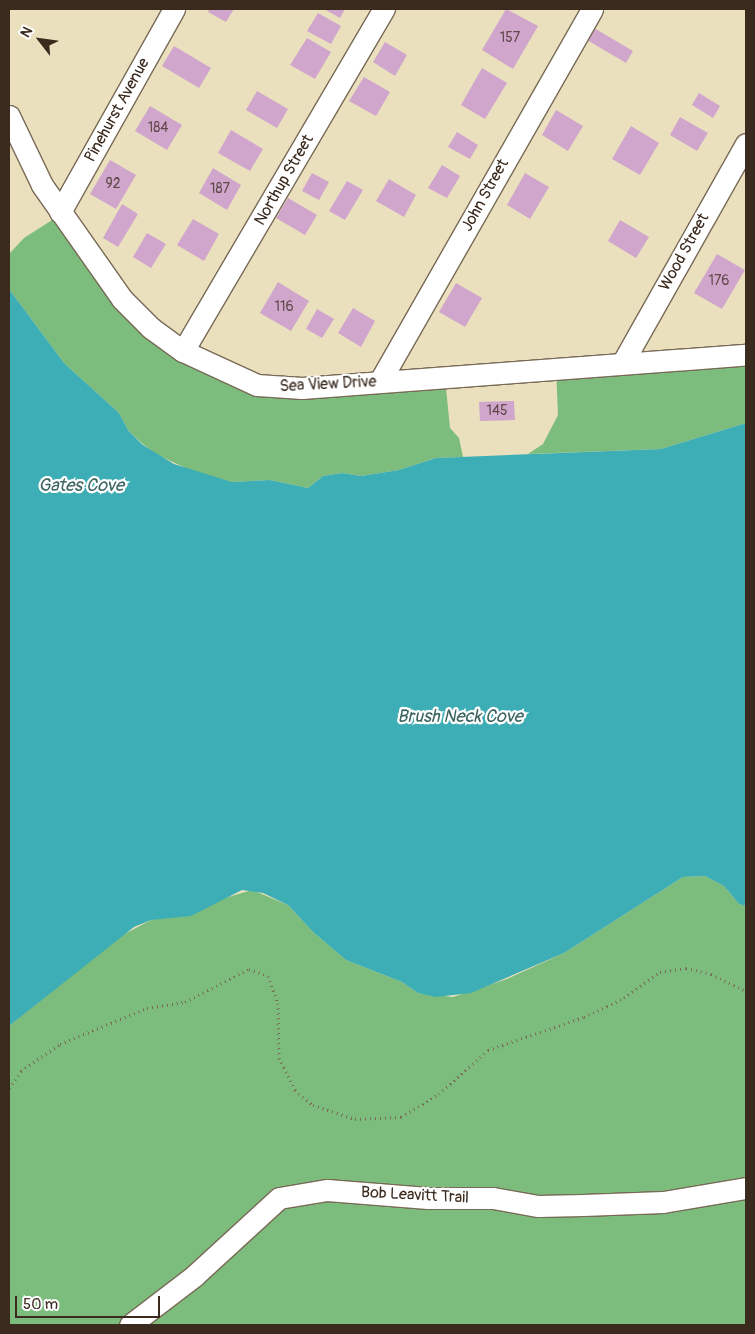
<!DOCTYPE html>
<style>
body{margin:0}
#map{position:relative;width:755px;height:1334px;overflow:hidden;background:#eae0be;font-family:Pangolin,sans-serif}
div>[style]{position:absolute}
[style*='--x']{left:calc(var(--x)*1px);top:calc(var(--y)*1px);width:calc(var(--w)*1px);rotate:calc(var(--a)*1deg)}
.forest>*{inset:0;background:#7cbc7d}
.water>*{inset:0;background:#3daeb5}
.building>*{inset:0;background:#d0a6cc}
.path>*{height:3px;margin-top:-1.5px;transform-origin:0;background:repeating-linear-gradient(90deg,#786a56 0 1px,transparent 0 5px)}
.roads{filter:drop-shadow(1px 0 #786a56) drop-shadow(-1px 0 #786a56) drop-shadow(0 1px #786a56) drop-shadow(0 -1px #786a56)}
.minor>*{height:21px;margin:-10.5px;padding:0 10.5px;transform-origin:10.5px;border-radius:10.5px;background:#fff}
span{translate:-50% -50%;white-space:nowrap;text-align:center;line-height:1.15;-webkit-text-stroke:4.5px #fff;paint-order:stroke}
.number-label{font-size:14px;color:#60494a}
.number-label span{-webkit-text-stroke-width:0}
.street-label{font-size:16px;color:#3b2a1e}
.water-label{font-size:18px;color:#3c6562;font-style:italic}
.frame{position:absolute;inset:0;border:10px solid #3b2a1e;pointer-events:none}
.north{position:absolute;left:15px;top:15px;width:50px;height:50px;-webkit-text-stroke:4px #fff;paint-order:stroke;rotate:300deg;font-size:14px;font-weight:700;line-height:20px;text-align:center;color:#3b2a1e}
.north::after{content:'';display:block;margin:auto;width:18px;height:22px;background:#3b2a1e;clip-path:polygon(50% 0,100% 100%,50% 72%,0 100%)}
.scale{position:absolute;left:15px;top:1296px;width:145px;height:22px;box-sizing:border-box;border:2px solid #3b2a1e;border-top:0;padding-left:6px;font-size:15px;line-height:18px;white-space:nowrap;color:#3b2a1e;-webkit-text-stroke:4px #fff;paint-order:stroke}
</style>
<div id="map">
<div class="forest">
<i style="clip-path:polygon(60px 215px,149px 327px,254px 384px,445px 378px,450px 428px,459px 438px,463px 457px,436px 458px,399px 470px,361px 476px,342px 473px,323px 476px,308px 488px,270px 480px,232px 482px,192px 471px,158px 455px,144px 445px,128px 430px,119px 413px,64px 363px,9px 289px,9px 254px,24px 238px)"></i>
<i style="clip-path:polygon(746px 354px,746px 423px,661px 449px,528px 454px,543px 444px,558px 415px,556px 368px)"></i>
<i style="clip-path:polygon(705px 876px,724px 886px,739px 904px,746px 906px,746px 1325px,9px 1325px,9px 1026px,119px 937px,151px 920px,252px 890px,288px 905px,313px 932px,346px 960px,402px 982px,418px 993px,453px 997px,507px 979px,564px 953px,683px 877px)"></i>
</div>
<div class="water">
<i style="clip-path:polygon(9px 289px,64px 363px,119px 413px,128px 430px,143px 445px,174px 464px,232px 482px,270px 480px,308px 488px,323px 476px,342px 473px,361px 476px,399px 470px,436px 458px,661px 449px,746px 423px,746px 906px,739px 904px,724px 886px,705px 876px,683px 877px,564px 953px,471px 993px,436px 997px,418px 993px,402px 982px,346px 960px,313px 932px,288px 905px,263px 893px,242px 890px,191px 916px,151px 920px,134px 927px,9px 1026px)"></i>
</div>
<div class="building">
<i style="clip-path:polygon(210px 9px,234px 9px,226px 22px,208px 12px)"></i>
<i style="clip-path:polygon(324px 9px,345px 9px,340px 18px)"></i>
<i style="clip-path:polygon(506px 9px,538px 26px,513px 69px,482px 50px)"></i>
<i style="clip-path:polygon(318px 13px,341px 26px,331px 44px,307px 31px)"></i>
<i style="clip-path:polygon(594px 28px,633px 51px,626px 63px,587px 40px)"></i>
<i style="clip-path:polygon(307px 38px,331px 52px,315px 79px,290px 65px)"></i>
<i style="clip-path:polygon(385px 42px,407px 55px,395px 76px,373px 62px)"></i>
<i style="clip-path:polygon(174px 46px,211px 68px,199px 88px,162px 66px)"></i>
<i style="clip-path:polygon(482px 68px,507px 83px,485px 119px,461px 105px)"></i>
<i style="clip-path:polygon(364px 77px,390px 92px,376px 116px,349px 101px)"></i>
<i style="clip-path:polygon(257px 91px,288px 109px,277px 128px,246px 110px)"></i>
<i style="clip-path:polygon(699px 93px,720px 106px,713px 118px,692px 105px)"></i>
<i style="clip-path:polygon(150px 106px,182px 125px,167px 150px,135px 131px)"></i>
<i style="clip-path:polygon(556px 110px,583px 126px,568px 151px,542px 135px)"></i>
<i style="clip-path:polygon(680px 117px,708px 133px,697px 151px,670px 135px)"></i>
<i style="clip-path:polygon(631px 126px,659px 143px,640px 175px,612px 159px)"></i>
<i style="clip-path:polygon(231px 130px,263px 149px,250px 171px,218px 153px)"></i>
<i style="clip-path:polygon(457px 132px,478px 145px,470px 159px,448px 147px)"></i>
<i style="clip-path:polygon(110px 160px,136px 175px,116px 209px,90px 194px)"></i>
<i style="clip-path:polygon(442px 165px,460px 176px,447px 198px,428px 188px)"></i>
<i style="clip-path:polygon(213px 168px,241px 185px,227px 210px,199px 193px)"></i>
<i style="clip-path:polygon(312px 173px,329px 182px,319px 200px,302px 191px)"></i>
<i style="clip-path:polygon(525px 173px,549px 187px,530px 219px,507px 205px)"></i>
<i style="clip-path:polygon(389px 179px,416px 195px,404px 217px,376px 201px)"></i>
<i style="clip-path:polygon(347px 181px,363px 190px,345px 220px,329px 211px)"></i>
<i style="clip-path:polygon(288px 198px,317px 215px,305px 235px,276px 218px)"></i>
<i style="clip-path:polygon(122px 204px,138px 214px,118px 247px,103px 238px)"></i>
<i style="clip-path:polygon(193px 219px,219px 234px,204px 261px,177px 245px)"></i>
<i style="clip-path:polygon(620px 220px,649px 237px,636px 258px,608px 241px)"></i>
<i style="clip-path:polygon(147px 233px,166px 244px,151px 268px,133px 257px)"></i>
<i style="clip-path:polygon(717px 254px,745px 270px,722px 309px,694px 293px)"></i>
<i style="clip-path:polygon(278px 282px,309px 301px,291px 331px,260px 313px)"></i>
<i style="clip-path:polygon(456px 283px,482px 298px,465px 327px,439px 312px)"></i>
<i style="clip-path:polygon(353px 308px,375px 321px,361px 347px,338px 333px)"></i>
<i style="clip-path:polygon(317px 309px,334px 319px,322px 338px,306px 329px)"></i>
<i style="clip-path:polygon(514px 401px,515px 420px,480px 421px,479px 402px)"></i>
</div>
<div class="path">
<i style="--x:9;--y:1088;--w:21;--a:-55"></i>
<i style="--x:21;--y:1071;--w:47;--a:-34.7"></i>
<i style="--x:60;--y:1044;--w:94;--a:-22.5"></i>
<i style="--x:147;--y:1008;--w:38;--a:-9"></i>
<i style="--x:185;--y:1002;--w:72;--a:-27.3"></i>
<i style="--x:249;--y:969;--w:20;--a:20"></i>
<i style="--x:268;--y:976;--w:29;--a:70"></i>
<i style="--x:278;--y:1003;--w:55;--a:89"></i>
<i style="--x:279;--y:1058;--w:36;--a:63"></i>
<i style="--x:295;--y:1090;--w:23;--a:40"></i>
<i style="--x:313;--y:1105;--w:44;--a:18.4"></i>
<i style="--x:355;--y:1119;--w:46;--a:-2.5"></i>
<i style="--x:401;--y:1117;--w:44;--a:-31.2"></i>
<i style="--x:439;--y:1094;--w:66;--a:-41.9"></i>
<i style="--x:488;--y:1050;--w:102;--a:-19"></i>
<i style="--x:584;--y:1017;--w:44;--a:-25.4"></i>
<i style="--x:624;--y:998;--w:44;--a:-35.8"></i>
<i style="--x:660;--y:972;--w:26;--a:-9"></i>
<i style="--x:686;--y:968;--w:26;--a:13"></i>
<i style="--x:711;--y:974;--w:39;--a:26"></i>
</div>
<div class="roads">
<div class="minor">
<i style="--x:9;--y:116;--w:76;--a:64.4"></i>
<i style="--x:42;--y:185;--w:139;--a:54.9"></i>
<i style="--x:122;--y:299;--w:41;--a:45"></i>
<i style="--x:151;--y:328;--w:39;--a:36"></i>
<i style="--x:183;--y:351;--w:81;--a:24.7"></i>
<i style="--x:257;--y:385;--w:45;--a:3.8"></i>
<i style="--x:302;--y:388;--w:445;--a:-4.3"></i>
<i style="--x:60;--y:212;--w:233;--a:-60.7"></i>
<i style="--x:183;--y:351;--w:397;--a:-59.6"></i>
<i style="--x:623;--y:362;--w:250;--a:-60.6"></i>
<i style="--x:380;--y:381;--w:428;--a:-60.3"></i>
<i style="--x:130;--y:1325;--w:81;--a:-37.4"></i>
<i style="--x:194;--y:1276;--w:115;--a:-42.5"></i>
<i style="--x:279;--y:1198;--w:49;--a:-9.5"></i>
<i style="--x:327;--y:1190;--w:101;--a:4.5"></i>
<i style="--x:428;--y:1198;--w:65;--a:0"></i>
<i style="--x:493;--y:1198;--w:46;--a:10.1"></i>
<i style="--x:538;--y:1206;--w:45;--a:-1.3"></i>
<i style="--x:583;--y:1205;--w:80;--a:-2.1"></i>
<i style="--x:663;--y:1202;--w:84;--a:-9.6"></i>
</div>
</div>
<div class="number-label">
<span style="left:510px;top:38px">157</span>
<span style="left:158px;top:128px">184</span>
<span style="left:113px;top:184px">92</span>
<span style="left:220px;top:189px">187</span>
<span style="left:719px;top:281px">176</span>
<span style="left:284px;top:307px">116</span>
<span style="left:497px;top:411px">145</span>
</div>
<div class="street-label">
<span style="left:117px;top:110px;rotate:-61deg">Pinehurst Avenue</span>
<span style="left:284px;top:180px;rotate:-60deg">Northup Street</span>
<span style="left:485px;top:195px;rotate:-61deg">John Street</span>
<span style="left:684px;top:252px;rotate:-61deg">Wood Street</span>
<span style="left:328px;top:384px;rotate:-3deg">Sea View Drive</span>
<span style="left:415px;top:1195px;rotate:3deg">Bob Leavitt Trail</span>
</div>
<div class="water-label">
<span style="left:81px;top:486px">Gates Cove</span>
<span style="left:460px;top:717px">Brush Neck Cove</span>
</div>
<div class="frame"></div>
<div class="north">N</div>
<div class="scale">50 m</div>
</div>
